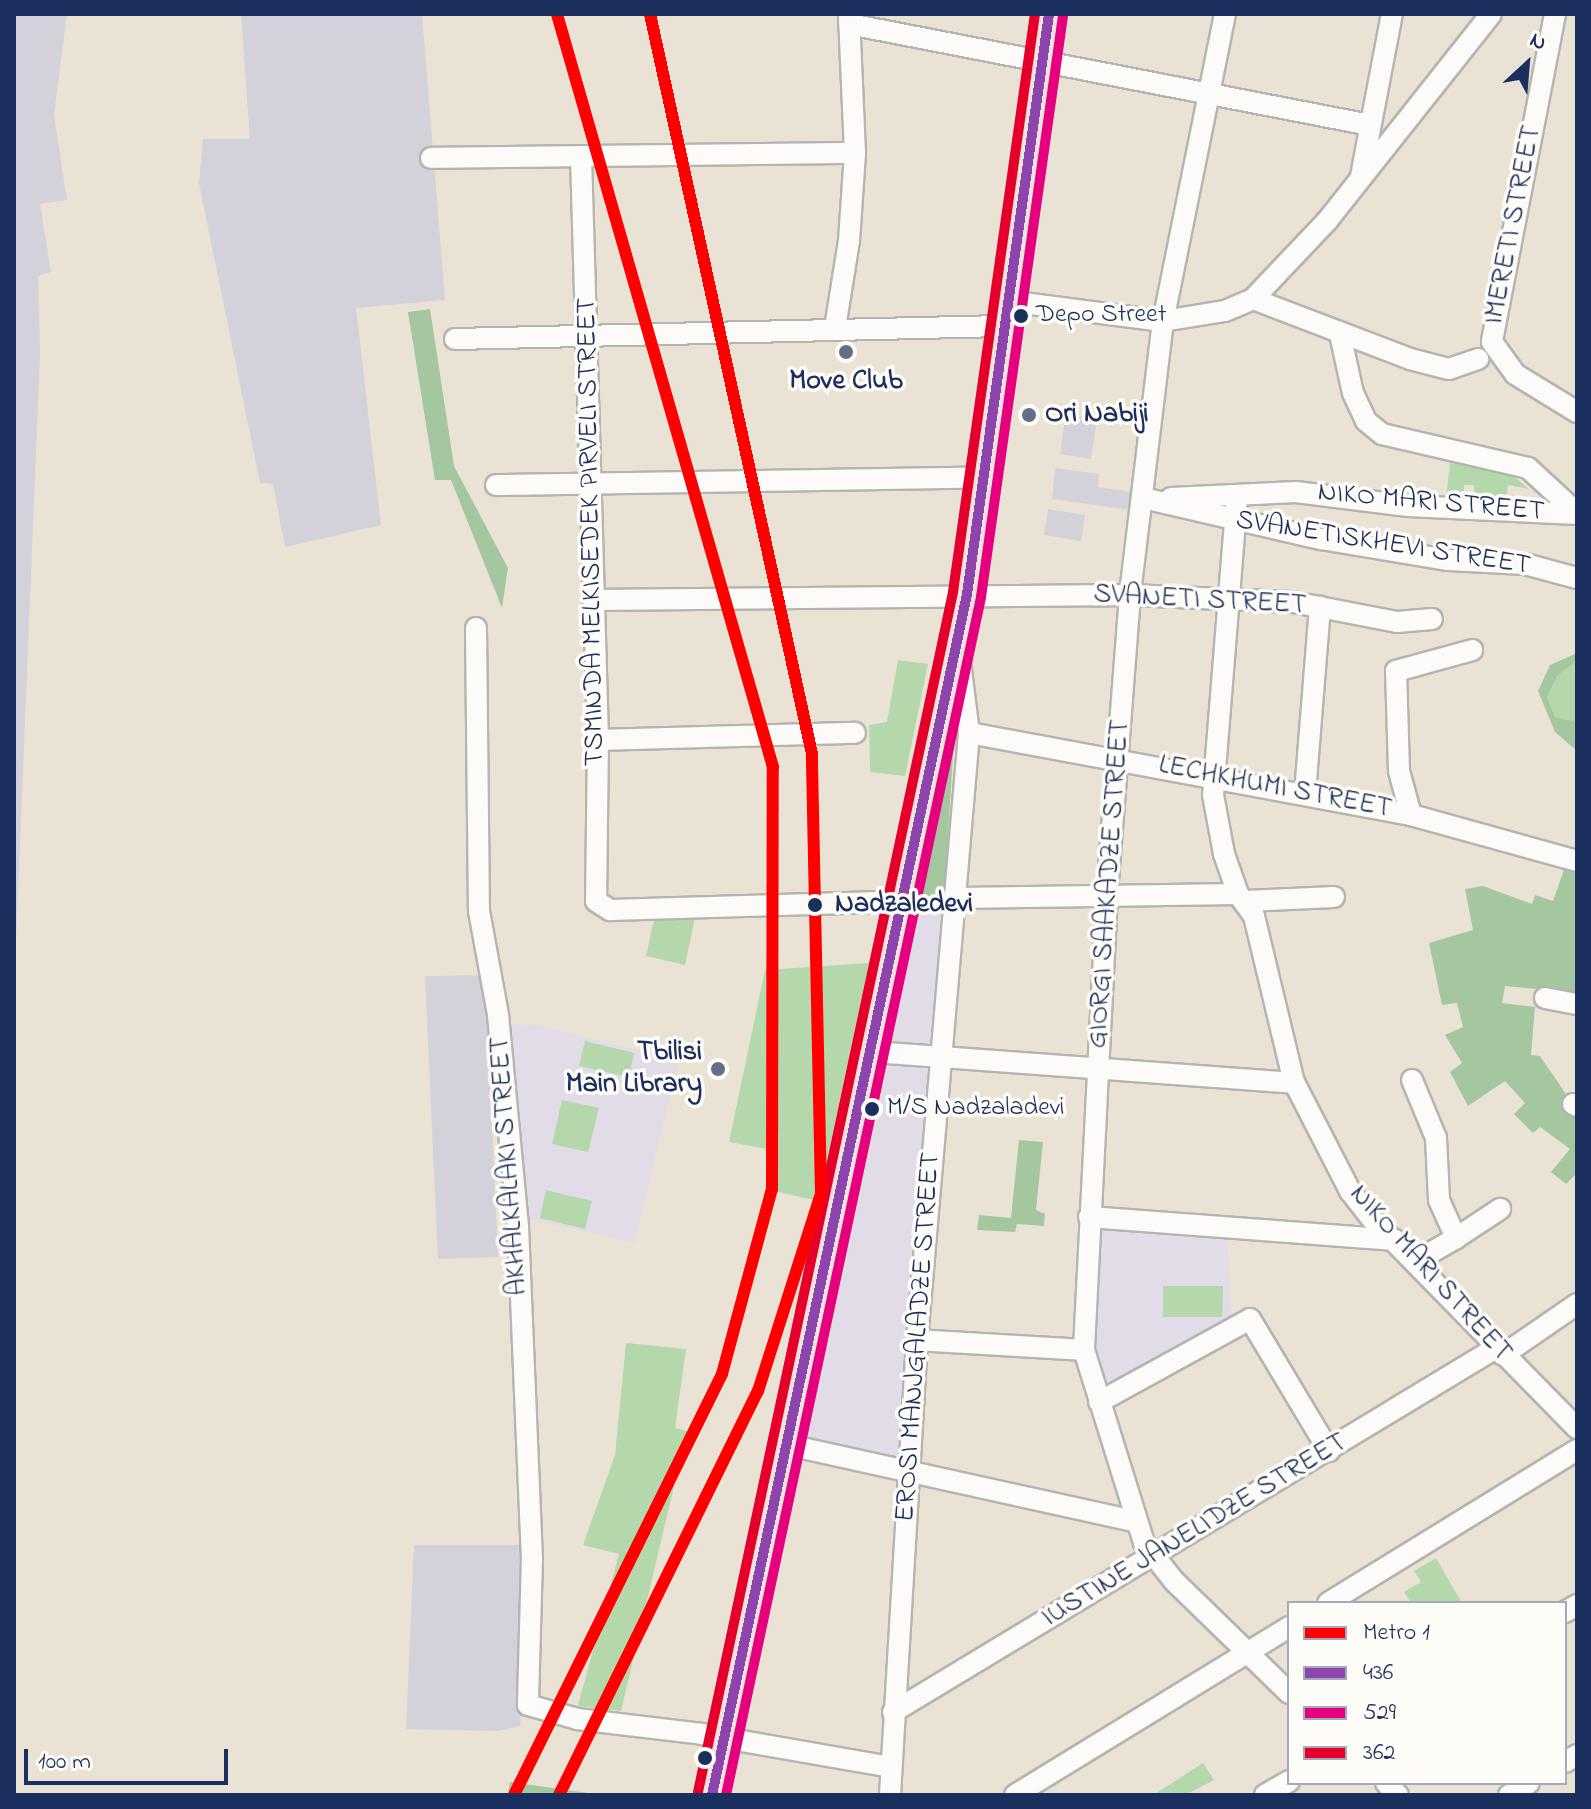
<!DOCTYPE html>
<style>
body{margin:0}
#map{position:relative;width:1591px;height:1809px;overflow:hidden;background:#eae3d5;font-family:"Indie Flower",sans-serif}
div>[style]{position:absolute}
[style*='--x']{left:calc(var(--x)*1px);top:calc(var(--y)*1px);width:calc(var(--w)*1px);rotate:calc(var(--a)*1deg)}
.built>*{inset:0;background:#e2dce8}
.industrial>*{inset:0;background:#d3d1d9}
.green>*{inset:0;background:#b4d7ab}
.forest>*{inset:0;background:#a5c7a0}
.roads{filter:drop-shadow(2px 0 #b6b4af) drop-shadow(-2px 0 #b6b4af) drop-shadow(0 2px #b6b4af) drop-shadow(0 -2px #b6b4af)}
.minor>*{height:20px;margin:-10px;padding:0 10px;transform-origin:10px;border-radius:10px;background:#fcfbf9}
.major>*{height:26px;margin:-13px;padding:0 13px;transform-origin:13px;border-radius:13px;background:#ede5dd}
.bus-1>*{height:10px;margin:-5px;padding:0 5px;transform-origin:5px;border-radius:5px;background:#8e44ad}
.bus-2>*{height:10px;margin:-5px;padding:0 5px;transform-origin:5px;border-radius:5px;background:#e5007d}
.bus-3>*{height:10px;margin:-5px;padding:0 5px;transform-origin:5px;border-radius:5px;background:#e4002b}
.metro-1>*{height:12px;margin:-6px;padding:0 6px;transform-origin:6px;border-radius:6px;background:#f00}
.dots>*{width:22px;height:22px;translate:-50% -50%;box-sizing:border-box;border:4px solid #fdfcf7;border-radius:50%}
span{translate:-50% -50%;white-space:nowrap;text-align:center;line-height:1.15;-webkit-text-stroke:7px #fdfcf7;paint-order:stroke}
.bus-label{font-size:26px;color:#1b2f5e}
.left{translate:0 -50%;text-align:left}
.street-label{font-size:28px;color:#1b2f5e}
.poi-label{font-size:28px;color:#1b2f5e;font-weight:700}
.right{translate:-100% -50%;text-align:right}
.stop-label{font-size:28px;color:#1b2f5e;font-weight:700}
.frame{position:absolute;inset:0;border:16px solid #1b2f5e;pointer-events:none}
.legend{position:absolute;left:1287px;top:1601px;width:280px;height:184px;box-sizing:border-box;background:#fdfcf7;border:2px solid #a3aaba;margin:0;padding:10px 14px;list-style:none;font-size:24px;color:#1b2f5e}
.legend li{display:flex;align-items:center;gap:16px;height:40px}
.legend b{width:40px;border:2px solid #a3aaba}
.north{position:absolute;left:1487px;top:24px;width:80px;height:80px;-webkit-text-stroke:6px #fdfcf7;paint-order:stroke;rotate:26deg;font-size:22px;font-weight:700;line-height:32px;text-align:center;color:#1b2f5e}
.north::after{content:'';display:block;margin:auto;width:28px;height:36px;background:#1b2f5e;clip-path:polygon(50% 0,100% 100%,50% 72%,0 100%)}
.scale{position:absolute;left:24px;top:1749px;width:204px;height:36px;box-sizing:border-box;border:4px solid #1b2f5e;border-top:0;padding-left:10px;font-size:24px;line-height:28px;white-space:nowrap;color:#1b2f5e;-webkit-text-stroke:6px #fdfcf7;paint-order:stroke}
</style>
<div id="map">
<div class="built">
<i style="clip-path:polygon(919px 897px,944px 900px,932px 1037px,927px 1045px,890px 1040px)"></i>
<i style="clip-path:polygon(506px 1024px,539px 1025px,679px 1061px,634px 1243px,525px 1218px)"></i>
<i style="clip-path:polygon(889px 1060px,931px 1065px,898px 1459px,807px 1439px)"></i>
<i style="clip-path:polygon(1107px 1225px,1227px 1234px,1232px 1316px,1101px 1394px,1090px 1351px,1097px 1228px)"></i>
</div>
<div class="industrial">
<i style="clip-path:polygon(14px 14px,67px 14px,54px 115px,67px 200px,40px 204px,51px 272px,38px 276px,40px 353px,14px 992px)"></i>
<i style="clip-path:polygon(241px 14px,422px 14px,445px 300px,356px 308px,381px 525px,285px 547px,273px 484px,260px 483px,199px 183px,203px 139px,250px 139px)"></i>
<i style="clip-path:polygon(1066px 414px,1097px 419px,1091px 459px,1060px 454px)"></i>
<i style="clip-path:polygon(1055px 468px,1099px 474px,1098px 487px,1132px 492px,1130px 510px,1052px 499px)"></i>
<i style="clip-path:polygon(1048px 509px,1085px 515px,1081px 541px,1044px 535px)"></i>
<i style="clip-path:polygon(485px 975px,498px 1257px,438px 1259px,425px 976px)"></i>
<i style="clip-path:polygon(414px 1545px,529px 1545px,530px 1614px,520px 1726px,499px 1731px,406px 1729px)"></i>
</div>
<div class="green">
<i style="clip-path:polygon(1450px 463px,1504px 468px,1529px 489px,1508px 485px,1505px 505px,1475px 503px,1474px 485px,1464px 485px,1464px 500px,1446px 499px)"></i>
<i style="clip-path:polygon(898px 660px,928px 664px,905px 776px,870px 772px,869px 725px,887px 722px)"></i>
<i style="clip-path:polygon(1577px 661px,1577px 722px,1555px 717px,1547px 699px,1557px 676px)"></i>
<i style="clip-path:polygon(696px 913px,685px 965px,646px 956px,655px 915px)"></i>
<i style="clip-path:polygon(869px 963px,818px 1201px,770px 1190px,777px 1151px,729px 1142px,765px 970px)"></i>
<i style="clip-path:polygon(585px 1041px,634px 1053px,629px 1077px,579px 1066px)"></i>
<i style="clip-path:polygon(562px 1100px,599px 1108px,588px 1152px,552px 1144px)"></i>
<i style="clip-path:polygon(546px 1190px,592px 1201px,585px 1229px,540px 1218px)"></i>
<i style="clip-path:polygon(1163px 1286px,1223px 1286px,1222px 1317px,1163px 1317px)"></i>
<i style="clip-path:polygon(626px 1343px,686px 1349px,675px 1428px,687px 1431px,621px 1711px,578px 1706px,619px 1554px,583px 1545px,615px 1455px)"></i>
<i style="clip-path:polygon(1436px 1558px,1462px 1603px,1411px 1603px,1404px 1592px,1421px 1582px,1414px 1571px)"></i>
<i style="clip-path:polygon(1203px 1763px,1214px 1780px,1185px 1795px,1153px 1795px)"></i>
</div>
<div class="forest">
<i style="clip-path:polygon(430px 309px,454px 466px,508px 568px,502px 608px,451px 480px,435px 480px,408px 312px)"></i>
<i style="clip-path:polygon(1577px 653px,1577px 661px,1557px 676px,1547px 698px,1555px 717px,1577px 722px,1577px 751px,1555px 732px,1538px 691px,1550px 665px)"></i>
<i style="clip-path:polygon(957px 691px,944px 900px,919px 897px)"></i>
<i style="clip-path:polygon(1566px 864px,1577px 868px,1577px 999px,1570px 992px,1505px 986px,1502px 1003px,1535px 1007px,1531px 1055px,1540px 1056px,1568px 1097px,1567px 1113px,1577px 1116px,1577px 1173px,1566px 1184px,1551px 1172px,1570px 1149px,1540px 1127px,1533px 1133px,1514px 1114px,1525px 1103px,1505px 1081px,1468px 1106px,1450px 1072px,1462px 1063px,1445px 1035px,1463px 1027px,1457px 1003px,1442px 1005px,1429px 943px,1473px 930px,1465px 889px,1483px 886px,1532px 904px,1535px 895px,1553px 901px)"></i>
<i style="clip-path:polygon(1019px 1140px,1043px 1142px,1036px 1210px,1045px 1214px,1044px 1226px,1017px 1224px,1015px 1232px,977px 1230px,979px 1215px,1011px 1218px)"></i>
<i style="clip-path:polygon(510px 1782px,596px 1794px,508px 1795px)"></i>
</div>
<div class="roads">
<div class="minor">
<i style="--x:1225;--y:14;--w:313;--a:101.4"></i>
<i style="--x:1163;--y:321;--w:276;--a:96.9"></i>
<i style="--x:1130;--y:595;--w:301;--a:94.4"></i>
<i style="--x:1107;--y:895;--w:456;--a:92.9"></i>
<i style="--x:1084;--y:1350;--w:202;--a:72.7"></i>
<i style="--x:1144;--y:1543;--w:48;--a:51.7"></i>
<i style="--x:1174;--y:1581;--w:161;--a:44.2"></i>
<i style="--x:1555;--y:14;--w:334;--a:100.9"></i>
<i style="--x:1492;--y:342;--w:39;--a:54"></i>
<i style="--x:1515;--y:374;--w:73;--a:31.5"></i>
<i style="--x:849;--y:24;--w:531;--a:10.97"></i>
<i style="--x:581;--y:156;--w:584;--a:88.33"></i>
<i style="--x:598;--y:740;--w:161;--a:90.7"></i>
<i style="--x:596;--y:901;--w:17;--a:33"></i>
<i style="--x:610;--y:910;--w:295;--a:-1.7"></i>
<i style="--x:431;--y:158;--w:424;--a:-0.7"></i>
<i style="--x:1361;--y:176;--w:165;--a:-79.2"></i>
<i style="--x:1253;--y:299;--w:168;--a:20.9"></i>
<i style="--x:1410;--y:359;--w:40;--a:14.4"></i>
<i style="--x:1449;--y:369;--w:31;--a:-19"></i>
<i style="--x:1008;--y:301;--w:156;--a:7.4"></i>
<i style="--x:1163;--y:321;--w:63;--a:-9.2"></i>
<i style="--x:1225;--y:311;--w:30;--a:-23"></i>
<i style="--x:1253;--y:299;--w:108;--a:-46.5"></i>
<i style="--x:1327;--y:221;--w:264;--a:-51.6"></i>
<i style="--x:835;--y:328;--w:88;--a:-80.9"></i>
<i style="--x:849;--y:241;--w:88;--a:-86.1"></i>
<i style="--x:855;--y:153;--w:139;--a:-92.5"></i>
<i style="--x:1340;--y:334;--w:60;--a:77.6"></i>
<i style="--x:1353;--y:393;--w:31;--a:65"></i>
<i style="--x:1366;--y:421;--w:21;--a:39"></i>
<i style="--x:1382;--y:434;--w:150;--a:13.1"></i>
<i style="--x:1528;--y:468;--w:67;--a:42.6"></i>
<i style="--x:455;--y:339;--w:549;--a:-1.36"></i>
<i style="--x:496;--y:485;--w:490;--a:-0.9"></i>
<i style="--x:1237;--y:497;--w:299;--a:94.6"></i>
<i style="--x:1213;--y:795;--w:60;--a:79.4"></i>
<i style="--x:1224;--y:854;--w:42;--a:70.7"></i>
<i style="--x:1238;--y:894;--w:27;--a:54"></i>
<i style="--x:1254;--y:916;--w:171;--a:76.5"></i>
<i style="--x:1294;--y:1082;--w:123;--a:62.8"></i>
<i style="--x:1350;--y:1191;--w:36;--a:52"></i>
<i style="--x:1372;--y:1219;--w:293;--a:45.6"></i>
<i style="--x:1143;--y:498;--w:183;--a:13"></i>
<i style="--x:1321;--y:539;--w:129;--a:9.4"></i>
<i style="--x:1448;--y:560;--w:77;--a:3"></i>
<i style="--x:1525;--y:564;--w:54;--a:15.1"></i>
<i style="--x:1171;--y:498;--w:125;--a:-2.7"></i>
<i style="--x:1296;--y:492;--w:113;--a:7.1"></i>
<i style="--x:1408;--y:506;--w:169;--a:2.7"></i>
<i style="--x:593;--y:600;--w:537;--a:-0.53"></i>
<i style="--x:1130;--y:595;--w:163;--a:2.5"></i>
<i style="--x:1293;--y:602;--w:106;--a:10.9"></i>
<i style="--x:1397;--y:622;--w:35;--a:-5"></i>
<i style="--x:476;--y:628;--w:283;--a:89.4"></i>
<i style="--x:479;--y:911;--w:106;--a:79.6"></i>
<i style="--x:498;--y:1015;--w:212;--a:84.6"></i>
<i style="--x:518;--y:1226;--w:332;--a:87.6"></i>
<i style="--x:532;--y:1558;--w:147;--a:91.6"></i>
<i style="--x:528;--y:1705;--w:51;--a:15.9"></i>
<i style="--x:577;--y:1719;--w:126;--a:6.8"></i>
<i style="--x:702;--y:1734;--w:192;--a:9.9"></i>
<i style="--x:969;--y:733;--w:450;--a:10.5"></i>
<i style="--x:1411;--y:815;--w:172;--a:15.5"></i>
<i style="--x:598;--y:740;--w:257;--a:-1.6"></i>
<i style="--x:1305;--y:793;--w:187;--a:-85.4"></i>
<i style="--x:1411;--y:815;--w:46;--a:-105.3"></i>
<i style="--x:1399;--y:771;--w:100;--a:-91.7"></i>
<i style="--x:1396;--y:671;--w:79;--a:-15.4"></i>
<i style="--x:955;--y:898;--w:283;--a:-0.8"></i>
<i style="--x:1246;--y:901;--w:88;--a:-2.6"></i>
<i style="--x:1545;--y:998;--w:33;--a:11"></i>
<i style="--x:873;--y:1052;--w:422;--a:4.2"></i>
<i style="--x:1412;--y:1080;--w:63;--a:67.5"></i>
<i style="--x:1436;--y:1138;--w:62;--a:87.2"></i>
<i style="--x:1439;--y:1200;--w:42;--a:65.9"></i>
<i style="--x:1456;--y:1238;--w:48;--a:149.7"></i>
<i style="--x:1573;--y:1104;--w:4;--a:27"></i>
<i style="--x:1089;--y:1217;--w:307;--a:4.3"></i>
<i style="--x:1456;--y:1238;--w:53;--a:-33.4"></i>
<i style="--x:917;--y:1340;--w:167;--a:3.4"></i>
<i style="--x:1503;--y:1355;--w:90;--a:-34.6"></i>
<i style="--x:1099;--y:1402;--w:172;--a:-28.8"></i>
<i style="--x:1250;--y:1319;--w:154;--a:59.1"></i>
<i style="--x:788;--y:1445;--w:355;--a:12.4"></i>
<i style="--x:1328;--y:1603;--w:292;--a:-31.6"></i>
<i style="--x:1565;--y:1612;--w:14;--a:-30"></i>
<i style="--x:893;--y:1712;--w:704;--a:-31.12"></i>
<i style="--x:1565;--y:1762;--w:14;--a:-30"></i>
<i style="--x:1386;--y:1783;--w:17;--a:45"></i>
<i style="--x:890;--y:1795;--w:456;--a:-86.6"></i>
<i style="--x:917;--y:1340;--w:609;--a:-85.1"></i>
<i style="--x:969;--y:733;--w:80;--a:-97.2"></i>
<i style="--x:1015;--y:1795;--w:321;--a:-31.5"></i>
<i style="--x:1265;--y:1795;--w:28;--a:-30"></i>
<i style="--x:1509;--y:1795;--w:23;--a:-31"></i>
</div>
<div class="major">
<i style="--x:712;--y:1795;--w:1228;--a:-78.01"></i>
<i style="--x:967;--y:594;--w:586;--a:-81.95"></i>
</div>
</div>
<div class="bus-1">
<i style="--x:712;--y:1795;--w:1228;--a:-78.01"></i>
<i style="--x:967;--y:594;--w:586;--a:-81.95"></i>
</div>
<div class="bus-2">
<i style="--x:726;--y:1795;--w:1225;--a:-77.98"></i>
<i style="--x:981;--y:597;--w:587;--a:-81.97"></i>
</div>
<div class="bus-3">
<i style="--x:698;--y:1792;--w:1227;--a:-78"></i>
<i style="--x:953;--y:592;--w:584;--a:-81.93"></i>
</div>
<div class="metro-1">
<i style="--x:514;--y:1795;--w:470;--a:-63.7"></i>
<i style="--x:722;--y:1374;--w:192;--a:-74.9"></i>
<i style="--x:772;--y:1189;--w:422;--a:-89.9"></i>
<i style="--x:773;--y:767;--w:783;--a:-106.01"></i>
<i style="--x:559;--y:1795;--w:450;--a:-63.8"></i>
<i style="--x:758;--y:1391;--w:208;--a:-72.3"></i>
<i style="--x:821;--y:1193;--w:439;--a:-91.2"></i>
<i style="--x:812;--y:754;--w:758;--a:-102.35"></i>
</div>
<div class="dots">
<i style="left:1021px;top:316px;background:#1b2f5e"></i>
<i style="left:846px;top:352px;background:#636e88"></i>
<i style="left:1029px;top:415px;background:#636e88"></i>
<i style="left:815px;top:905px;background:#1b2f5e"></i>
<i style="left:718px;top:1069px;background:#636e88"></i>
<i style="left:872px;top:1109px;background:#1b2f5e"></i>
<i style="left:705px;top:1758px;background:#1b2f5e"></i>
</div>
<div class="bus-label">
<span class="left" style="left:1036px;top:316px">Depo Street</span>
<span class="left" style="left:887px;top:1109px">M/S Nadzaladevi</span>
</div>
<div class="street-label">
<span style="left:1514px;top:225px;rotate:-79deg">IMERETI STREET</span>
<span style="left:1431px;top:503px;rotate:5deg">NIKO MARI STREET</span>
<span style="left:592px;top:532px;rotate:-91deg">TSMINDA MELKISEDEK PIRVELI STREET</span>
<span style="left:1383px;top:544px;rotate:9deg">SVANETISKHEVI STREET</span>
<span style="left:1200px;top:601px;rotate:3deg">SVANETI STREET</span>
<span style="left:1275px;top:788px;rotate:11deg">LECHKHUMI STREET</span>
<span style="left:1110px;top:884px;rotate:-86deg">GIORGI SAAKADZE STREET</span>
<span style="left:510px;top:1166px;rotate:-94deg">AKHALKALAKI STREET</span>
<span style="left:1430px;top:1274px;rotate:48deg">NIKO MARI STREET</span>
<span style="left:919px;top:1337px;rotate:-86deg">EROSI MANJGALADZE STREET</span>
<span style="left:1195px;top:1531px;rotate:-31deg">IUSTINE JANELIDZE STREET</span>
</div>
<div class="poi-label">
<span style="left:846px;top:382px">Move Club</span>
<span class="left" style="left:1045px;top:415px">Ori Nabiji</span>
<span class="right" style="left:702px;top:1069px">Tbilisi<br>Main Library</span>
</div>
<div class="stop-label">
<span class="left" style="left:835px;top:905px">Nadzaledevi</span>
</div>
<div class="frame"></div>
<ul class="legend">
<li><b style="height:10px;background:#f00"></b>Metro 1</li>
<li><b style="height:10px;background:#8e44ad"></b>436</li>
<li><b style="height:10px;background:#e5007d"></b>529</li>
<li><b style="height:10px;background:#e4002b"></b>362</li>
</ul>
<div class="north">N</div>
<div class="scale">100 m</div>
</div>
